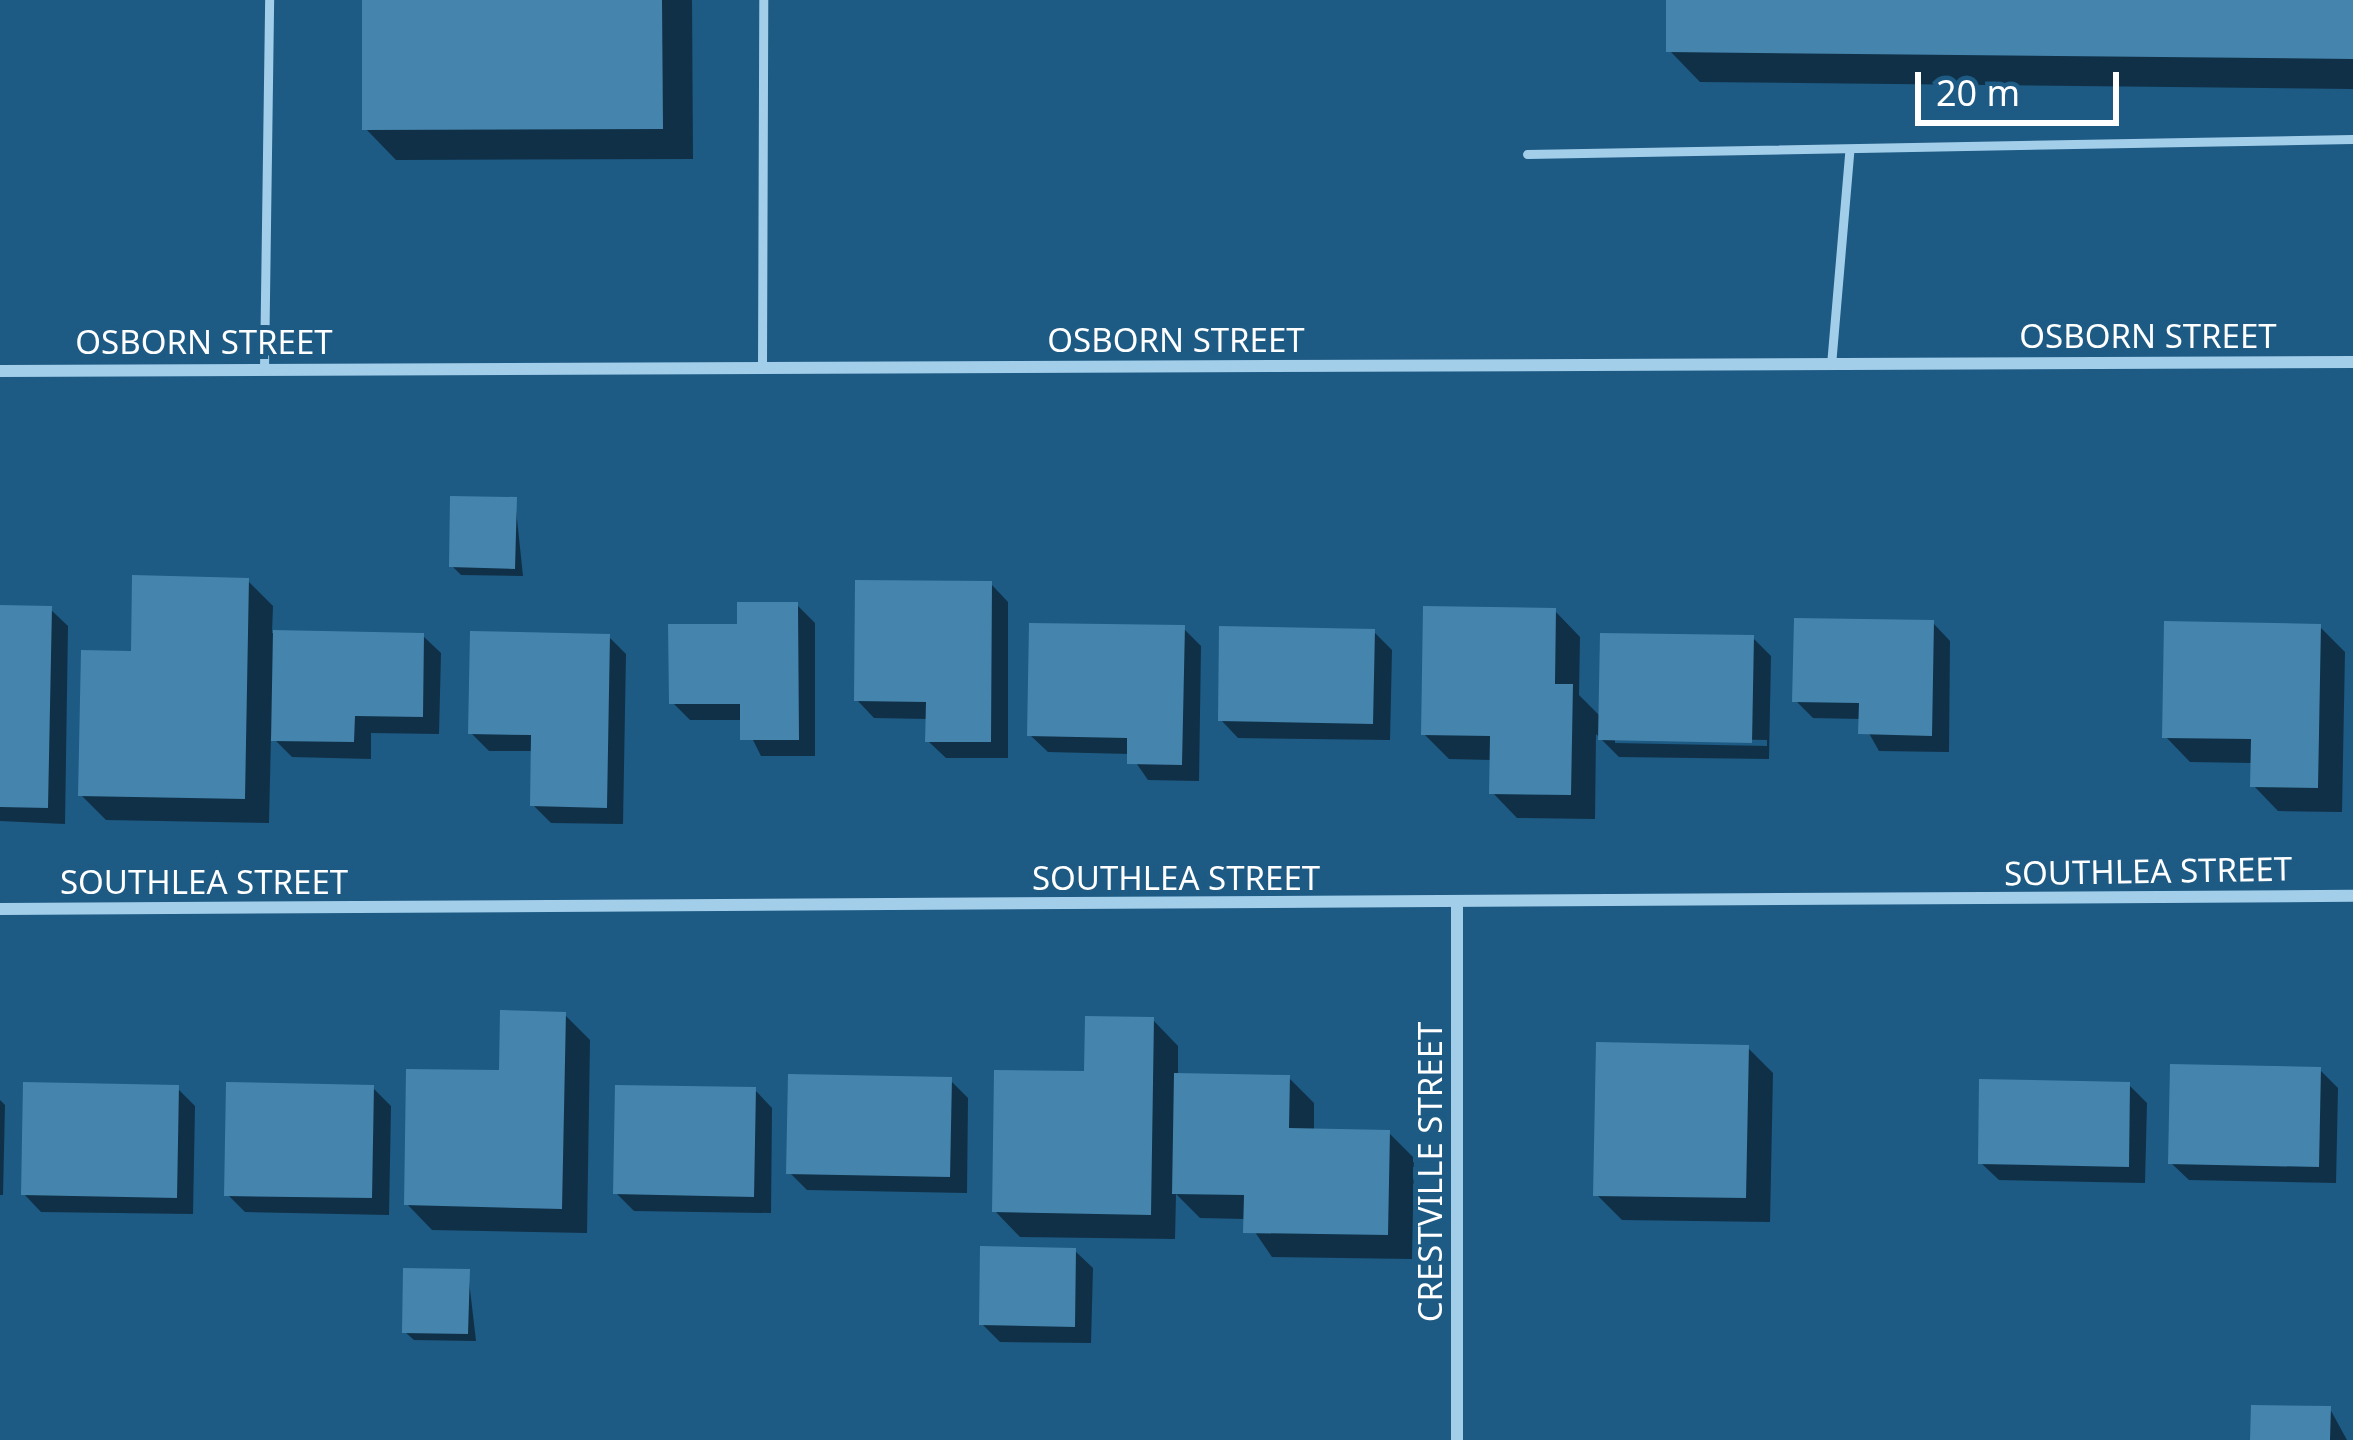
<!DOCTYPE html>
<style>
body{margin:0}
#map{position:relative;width:2353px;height:1440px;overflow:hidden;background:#1d5a84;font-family:"Noto Sans",sans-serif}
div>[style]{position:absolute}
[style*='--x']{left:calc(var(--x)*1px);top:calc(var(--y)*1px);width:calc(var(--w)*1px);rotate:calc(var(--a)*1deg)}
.shadow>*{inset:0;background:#0007}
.building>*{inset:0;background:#4584ad}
.lane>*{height:9px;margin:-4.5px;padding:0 4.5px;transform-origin:4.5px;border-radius:4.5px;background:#a3ceea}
.street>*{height:12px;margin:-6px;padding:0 6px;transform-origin:6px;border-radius:6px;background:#a3ceea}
span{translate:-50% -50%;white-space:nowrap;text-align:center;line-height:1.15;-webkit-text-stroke:10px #1d5a84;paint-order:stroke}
.street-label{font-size:33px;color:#fff}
.scale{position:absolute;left:1915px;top:72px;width:204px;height:54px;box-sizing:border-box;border:6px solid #fff;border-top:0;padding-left:15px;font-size:36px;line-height:42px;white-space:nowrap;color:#fff;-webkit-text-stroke:9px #1d5a84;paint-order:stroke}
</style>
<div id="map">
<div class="shadow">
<i style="clip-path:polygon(365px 0,692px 0,693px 159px,396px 160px,365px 128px)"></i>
<i style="clip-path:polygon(1669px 0,2353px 0,2353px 89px,1700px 82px,1669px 50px)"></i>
<i style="clip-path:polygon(515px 500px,523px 576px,461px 575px,452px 566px)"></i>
<i style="clip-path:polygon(247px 580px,273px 606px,272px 633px,423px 636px,441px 653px,439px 734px,371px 733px,371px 759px,292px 757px,271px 736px,269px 823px,106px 820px,81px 795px,134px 654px)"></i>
<i style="clip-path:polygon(991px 584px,1008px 602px,1008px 758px,946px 758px,928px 741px,928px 719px,874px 718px,857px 700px)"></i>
<i style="clip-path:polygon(797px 605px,815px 623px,815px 756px,761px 756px,743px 720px,690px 720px,672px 702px,741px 627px)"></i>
<i style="clip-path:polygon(0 608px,50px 609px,68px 626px,65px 824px,0 821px)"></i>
<i style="clip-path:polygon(evenodd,1555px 611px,1580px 637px,1579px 695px,1602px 718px,1753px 638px,1771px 656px,1769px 759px,1619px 757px,1596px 734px,1595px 819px,1517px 818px,1492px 792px,1492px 760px,1449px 759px,1424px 734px,1555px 611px,1615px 737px,1767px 740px,1767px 746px,1615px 743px,1615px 737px)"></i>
<i style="clip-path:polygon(1933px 623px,1950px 641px,1949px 752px,1879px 751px,1861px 719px,1813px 718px,1795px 700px)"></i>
<i style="clip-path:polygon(2320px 627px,2345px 652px,2342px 812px,2278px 811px,2253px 785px,2253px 763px,2190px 762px,2165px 736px)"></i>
<i style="clip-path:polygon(1183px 628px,1201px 646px,1199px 781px,1148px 780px,1130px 754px,1048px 752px,1030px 735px)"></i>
<i style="clip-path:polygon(1374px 632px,1392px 650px,1390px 740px,1238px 738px,1221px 720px)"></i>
<i style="clip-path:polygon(609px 637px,626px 654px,623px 824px,551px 823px,533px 805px,534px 751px,489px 751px,471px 733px)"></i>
<i style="clip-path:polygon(565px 1015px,590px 1040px,587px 1233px,432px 1230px,407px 1204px,502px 1073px)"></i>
<i style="clip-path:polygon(1153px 1020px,1178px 1046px,1178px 1076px,1289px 1078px,1314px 1103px,1314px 1132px,1389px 1133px,1414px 1158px,1412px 1259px,1272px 1257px,1246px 1219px,1200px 1218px,1176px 1194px,1175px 1239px,1020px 1237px,995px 1211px,1087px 1075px)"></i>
<i style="clip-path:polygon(1748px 1048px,1773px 1073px,1770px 1222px,1622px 1220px,1596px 1194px)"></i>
<i style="clip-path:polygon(2320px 1070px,2338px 1088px,2336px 1183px,2189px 1180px,2171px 1163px)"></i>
<i style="clip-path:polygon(950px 1080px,968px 1098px,967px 1193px,807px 1190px,789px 1172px)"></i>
<i style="clip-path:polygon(2129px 1085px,2147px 1103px,2145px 1183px,1999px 1180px,1981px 1163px)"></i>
<i style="clip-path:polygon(177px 1088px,195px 1106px,193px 1214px,41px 1212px,24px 1194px)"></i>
<i style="clip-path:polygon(373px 1088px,391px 1106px,389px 1215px,245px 1212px,227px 1194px)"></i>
<i style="clip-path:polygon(755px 1090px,772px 1108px,771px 1213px,634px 1211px,616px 1193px)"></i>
<i style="clip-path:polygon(0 1100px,5px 1105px,3px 1195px,0 1195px)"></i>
<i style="clip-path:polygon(1075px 1251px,1093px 1268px,1091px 1343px,1000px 1342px,982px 1324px)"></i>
<i style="clip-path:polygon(468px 1272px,476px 1341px,414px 1340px,405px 1332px)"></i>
<i style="clip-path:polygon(2330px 1409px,2347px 1440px,2253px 1440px)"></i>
</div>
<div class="building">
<i style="clip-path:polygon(362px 0,662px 0,663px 129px,362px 130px)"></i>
<i style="clip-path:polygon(1666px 0,2353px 0,2353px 59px,1666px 52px)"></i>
<i style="clip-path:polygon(450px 496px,517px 497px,515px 569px,449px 567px)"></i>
<i style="clip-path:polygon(132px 575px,249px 578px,245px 799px,78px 796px,81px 650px,131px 651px)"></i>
<i style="clip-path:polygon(855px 580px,992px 581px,991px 742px,925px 742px,926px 702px,854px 701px)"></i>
<i style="clip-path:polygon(737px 602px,798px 602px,799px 740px,740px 740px,740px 704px,669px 704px,668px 624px,737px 624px)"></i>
<i style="clip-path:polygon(0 605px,52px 606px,48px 808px,0 807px)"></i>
<i style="clip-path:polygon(1423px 606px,1556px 608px,1555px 684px,1573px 684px,1571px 795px,1489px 794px,1490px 736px,1421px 735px)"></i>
<i style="clip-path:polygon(1794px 618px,1934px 620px,1932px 736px,1858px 734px,1859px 703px,1792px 702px)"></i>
<i style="clip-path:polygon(2164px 621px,2321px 624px,2318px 788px,2250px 787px,2251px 739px,2162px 738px)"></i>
<i style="clip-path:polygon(1029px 623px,1185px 625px,1182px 765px,1127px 764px,1127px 738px,1027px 736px)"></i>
<i style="clip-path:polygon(1219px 626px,1375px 629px,1373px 724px,1218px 721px)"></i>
<i style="clip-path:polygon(273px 630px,424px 633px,423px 717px,355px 716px,354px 742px,271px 741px)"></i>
<i style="clip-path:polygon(470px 631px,610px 634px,607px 808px,530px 806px,531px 735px,468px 734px)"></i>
<i style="clip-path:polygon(1600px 633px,1754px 635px,1752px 743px,1598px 740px)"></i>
<i style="clip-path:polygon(500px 1010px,566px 1012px,562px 1209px,404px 1205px,406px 1069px,499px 1070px)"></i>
<i style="clip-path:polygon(1085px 1016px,1154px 1017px,1151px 1215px,992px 1212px,994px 1070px,1084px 1071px)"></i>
<i style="clip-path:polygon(1596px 1042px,1749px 1045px,1746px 1198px,1593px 1196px)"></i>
<i style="clip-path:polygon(2170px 1064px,2321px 1067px,2319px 1167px,2168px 1164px)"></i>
<i style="clip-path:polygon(1174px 1073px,1290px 1075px,1289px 1128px,1390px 1130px,1388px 1235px,1243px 1233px,1244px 1195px,1172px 1194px)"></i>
<i style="clip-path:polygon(788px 1074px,952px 1077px,950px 1177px,786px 1174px)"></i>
<i style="clip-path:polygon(1979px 1079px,2130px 1082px,2129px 1167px,1978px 1164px)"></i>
<i style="clip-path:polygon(23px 1082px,179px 1085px,177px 1198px,21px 1195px)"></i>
<i style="clip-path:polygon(226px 1082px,374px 1085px,372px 1198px,224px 1196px)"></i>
<i style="clip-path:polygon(615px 1085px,756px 1087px,754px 1197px,613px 1194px)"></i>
<i style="clip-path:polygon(980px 1246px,1076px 1248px,1075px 1327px,979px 1325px)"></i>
<i style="clip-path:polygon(403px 1268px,470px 1269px,468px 1334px,402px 1333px)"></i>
<i style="clip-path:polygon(2251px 1405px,2331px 1406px,2330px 1440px,2250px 1440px)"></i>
</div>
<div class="lane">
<i style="--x:1527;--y:154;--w:826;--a:-1.04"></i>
<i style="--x:1831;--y:365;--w:213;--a:-85.1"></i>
<i style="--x:762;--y:368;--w:368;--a:-89.8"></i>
<i style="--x:264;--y:369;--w:369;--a:-89.2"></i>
</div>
<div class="street">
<i style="--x:0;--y:371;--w:2353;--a:-0.22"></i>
<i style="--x:0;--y:909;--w:2353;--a:-0.32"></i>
<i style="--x:1457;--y:1440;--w:536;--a:-90"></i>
</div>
<div class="street-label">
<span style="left:2148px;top:336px">OSBORN STREET</span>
<span style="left:1176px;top:340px">OSBORN STREET</span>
<span style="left:204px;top:342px">OSBORN STREET</span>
<span style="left:2148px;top:871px;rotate:-1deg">SOUTHLEA STREET</span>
<span style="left:1176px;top:878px">SOUTHLEA STREET</span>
<span style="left:204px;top:882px">SOUTHLEA STREET</span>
<span style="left:1430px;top:1172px;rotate:-90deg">CRESTVILLE STREET</span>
</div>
<div class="scale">20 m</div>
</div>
